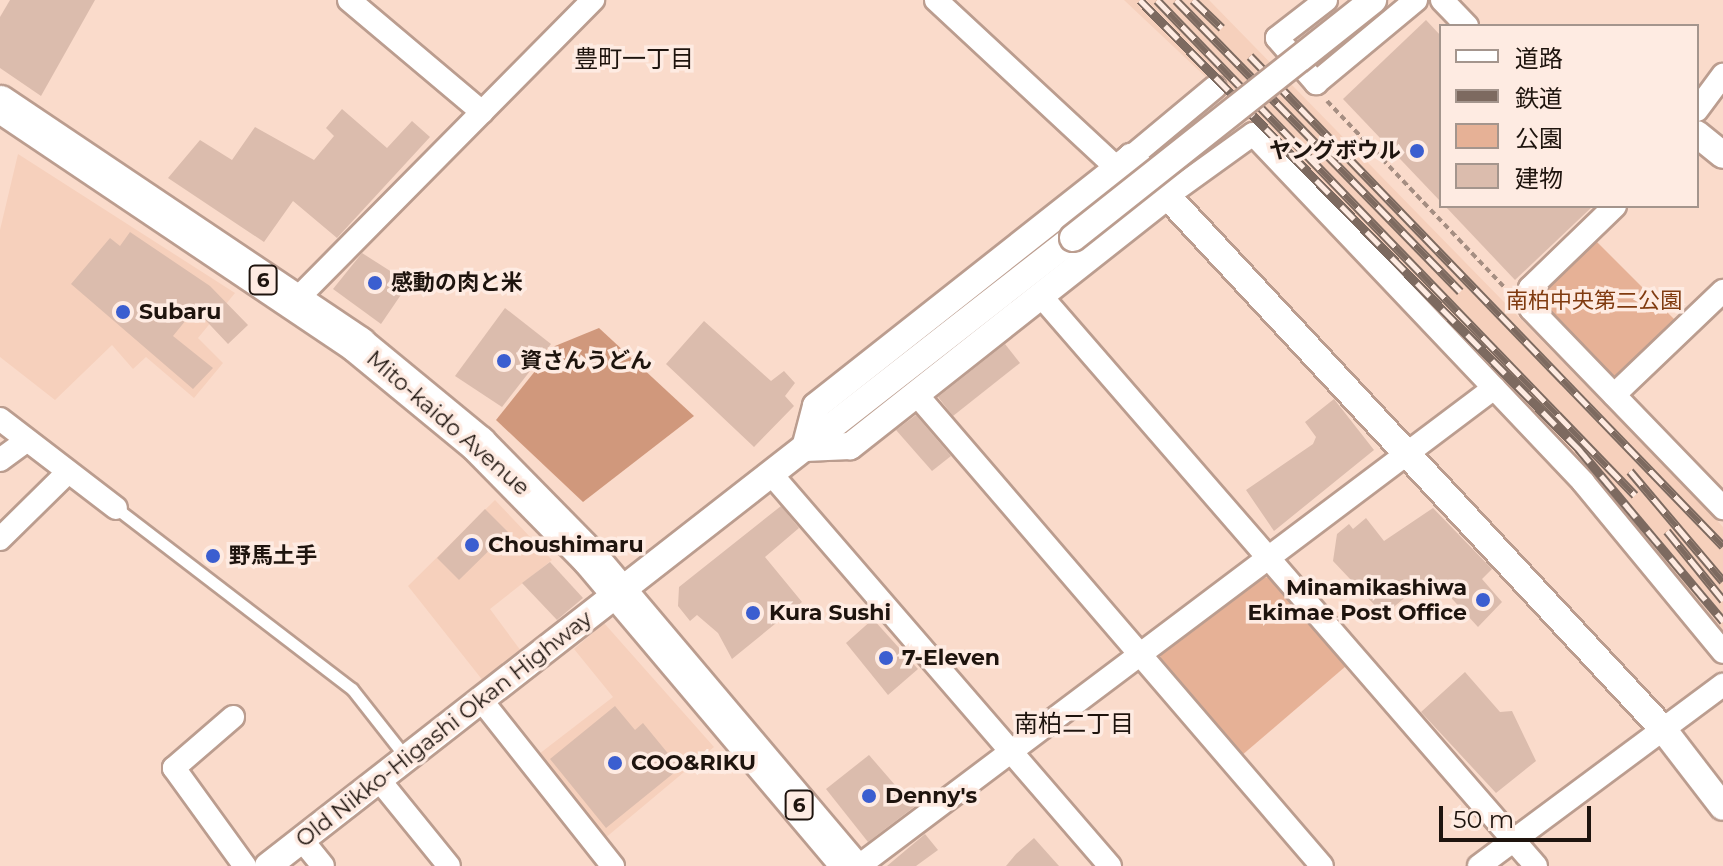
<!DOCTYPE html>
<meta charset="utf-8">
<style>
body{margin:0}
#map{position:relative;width:1723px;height:866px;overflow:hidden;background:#fadbcb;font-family:Montserrat,"Noto Sans JP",sans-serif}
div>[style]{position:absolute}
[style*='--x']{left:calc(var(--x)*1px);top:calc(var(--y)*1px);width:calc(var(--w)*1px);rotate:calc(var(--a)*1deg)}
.built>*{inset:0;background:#f6d0bc}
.green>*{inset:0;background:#e6b196}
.forest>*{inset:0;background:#d0987c}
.building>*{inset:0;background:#dbbcad}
.path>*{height:4px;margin-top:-2px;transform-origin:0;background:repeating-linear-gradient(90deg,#a58e82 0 6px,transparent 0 10px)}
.roads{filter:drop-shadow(2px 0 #bb9d8f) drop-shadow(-2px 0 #bb9d8f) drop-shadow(0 2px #bb9d8f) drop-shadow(0 -2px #bb9d8f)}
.service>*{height:11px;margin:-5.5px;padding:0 5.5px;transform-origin:5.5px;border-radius:5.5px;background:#fff}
.minor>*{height:22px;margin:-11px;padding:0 11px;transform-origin:11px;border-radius:11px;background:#fff}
.tertiary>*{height:26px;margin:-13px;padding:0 13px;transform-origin:13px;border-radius:13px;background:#fff}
.trunk>*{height:36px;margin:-18px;padding:0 18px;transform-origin:18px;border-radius:18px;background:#fff}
.rail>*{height:9px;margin-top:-4.5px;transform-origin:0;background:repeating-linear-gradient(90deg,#feebe2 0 18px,#7d6a60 0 36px);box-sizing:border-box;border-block:2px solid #7d6a60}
.bridges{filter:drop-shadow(2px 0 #bb9d8f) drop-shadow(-2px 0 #bb9d8f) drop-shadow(0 2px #bb9d8f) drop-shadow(0 -2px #bb9d8f)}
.tertiary-bridge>*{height:26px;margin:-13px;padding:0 13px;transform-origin:13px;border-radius:13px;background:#fff}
.dots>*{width:22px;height:22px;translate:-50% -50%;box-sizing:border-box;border:4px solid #feebe2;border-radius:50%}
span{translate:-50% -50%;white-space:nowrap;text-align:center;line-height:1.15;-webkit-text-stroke:7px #feebe2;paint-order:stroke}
.shield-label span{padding:2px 6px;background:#feebe2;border:2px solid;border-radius:6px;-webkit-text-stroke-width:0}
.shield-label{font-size:20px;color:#1e140e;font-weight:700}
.poi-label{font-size:22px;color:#1e140e;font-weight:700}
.right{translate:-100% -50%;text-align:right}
.left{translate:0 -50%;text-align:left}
.park-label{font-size:22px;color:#803b10}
.street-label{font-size:22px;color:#1e140e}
.neighbourhood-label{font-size:24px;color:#1e140e}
.legend{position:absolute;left:1439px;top:24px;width:260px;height:184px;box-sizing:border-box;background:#feebe2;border:2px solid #a4958d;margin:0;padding:10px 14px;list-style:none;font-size:24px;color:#1e140e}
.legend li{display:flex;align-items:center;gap:16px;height:40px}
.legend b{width:40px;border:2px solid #a4958d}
.scale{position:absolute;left:1439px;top:806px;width:152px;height:36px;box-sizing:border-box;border:4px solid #1e140e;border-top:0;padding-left:10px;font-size:24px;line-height:28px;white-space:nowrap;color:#1e140e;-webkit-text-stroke:6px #feebe2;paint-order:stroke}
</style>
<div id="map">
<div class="built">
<i style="clip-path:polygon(1124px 0,1209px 0,1715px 518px,1723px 527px,1723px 638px,1227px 97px)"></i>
<i style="clip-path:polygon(18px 154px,235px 293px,198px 338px,223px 363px,194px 398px,146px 357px,133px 369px,112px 345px,55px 400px,0 357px,0 230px)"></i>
<i style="clip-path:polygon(495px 500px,552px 560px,490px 609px,521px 651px,484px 682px,408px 586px)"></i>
<i style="clip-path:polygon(604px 623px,714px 747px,604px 839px,539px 754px,613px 697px,574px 649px)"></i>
</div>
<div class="green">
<i style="clip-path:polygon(1594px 239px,1676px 321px,1617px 378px,1608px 378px,1536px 304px,1537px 293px)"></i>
<i style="clip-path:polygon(1261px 577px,1274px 578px,1346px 666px,1241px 756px,1159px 665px,1161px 653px)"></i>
</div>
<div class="forest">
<i style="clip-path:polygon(599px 328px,694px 416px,583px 502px,496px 420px,555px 346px)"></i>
</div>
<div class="building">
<i style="clip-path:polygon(10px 0,95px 0,41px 96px,0 68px,0 17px)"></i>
<i style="clip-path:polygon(1426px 20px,1441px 36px,1441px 202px,1343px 99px)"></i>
<i style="clip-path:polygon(342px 109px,387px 148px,412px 121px,430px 137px,337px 238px,293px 201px,264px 242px,168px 178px,200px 140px,232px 160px,255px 127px,314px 160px,334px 136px,326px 128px)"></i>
<i style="clip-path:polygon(1445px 206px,1593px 206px,1515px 280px)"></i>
<i style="clip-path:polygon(130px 232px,210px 286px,248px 325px,228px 344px,195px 309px,173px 336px,213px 368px,193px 389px,71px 284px,110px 238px,120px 246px)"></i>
<i style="clip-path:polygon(362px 253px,409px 283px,381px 324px,333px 289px)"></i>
<i style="clip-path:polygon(505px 308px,551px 344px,502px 407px,455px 376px)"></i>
<i style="clip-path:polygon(704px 321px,771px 381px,784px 371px,795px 383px,785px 396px,794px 406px,754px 447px,666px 364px)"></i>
<i style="clip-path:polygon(1005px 344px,1020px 363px,953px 416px,938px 397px)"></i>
<i style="clip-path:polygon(1334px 399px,1374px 450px,1274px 531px,1246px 490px,1313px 444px,1316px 437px,1305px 422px)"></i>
<i style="clip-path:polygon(916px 415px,951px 456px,932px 471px,896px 430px)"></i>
<i style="clip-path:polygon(781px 506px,799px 528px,765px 557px,802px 602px,732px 659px,718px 633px,697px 615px,690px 621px,678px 606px,679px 587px)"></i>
<i style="clip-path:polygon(1433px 508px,1492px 569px,1482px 579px,1502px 602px,1478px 627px,1431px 576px,1384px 615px,1333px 561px,1337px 534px,1349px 524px,1353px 529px,1366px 518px,1384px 541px)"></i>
<i style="clip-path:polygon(485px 509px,508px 532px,459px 580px,437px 558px)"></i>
<i style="clip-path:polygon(550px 562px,583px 598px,557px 620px,522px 583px)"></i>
<i style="clip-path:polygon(873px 619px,918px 669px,888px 695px,846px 643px)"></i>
<i style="clip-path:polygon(1465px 672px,1500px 712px,1512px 711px,1536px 761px,1496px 793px,1421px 712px)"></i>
<i style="clip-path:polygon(615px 706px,635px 730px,643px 723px,680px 768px,606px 828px,550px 759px)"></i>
<i style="clip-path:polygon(869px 755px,914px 807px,868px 842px,826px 789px)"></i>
<i style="clip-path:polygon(925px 834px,938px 850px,916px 866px,887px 866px)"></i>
<i style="clip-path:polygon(1034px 838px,1059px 866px,1006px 866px,1016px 854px)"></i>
</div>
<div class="path">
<i style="--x:1327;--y:101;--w:267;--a:46.4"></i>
</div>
<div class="roads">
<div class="service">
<i style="--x:116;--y:508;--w:297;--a:37.5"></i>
<i style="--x:352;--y:689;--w:89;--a:51.8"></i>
</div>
<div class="minor">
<i style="--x:349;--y:0;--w:174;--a:40.1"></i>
<i style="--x:936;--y:0;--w:247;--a:42.9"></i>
<i style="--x:1326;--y:0;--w:62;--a:142.2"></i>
<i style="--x:1277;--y:38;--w:60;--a:49.1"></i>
<i style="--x:1316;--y:83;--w:130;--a:-39.7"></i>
<i style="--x:1442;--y:0;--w:36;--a:46"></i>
<i style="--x:1697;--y:110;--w:44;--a:-53.4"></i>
<i style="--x:1131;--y:157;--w:109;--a:-39.8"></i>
<i style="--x:1167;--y:196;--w:106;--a:-35.8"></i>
<i style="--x:1253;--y:134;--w:480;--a:46.5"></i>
<i style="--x:1583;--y:482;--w:220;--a:50.5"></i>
<i style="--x:1615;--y:206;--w:118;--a:136"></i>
<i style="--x:1530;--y:288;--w:21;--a:87"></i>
<i style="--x:1531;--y:309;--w:277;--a:46"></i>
<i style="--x:1041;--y:296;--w:755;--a:49.03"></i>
<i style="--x:295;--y:301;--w:424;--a:-45.3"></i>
<i style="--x:917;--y:395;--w:621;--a:49.31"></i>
<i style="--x:1614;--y:395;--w:151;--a:-43.7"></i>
<i style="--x:0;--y:419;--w:146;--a:37.5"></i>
<i style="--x:0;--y:460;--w:32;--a:-36"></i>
<i style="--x:772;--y:475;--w:517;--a:49.16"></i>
<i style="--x:0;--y:539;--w:95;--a:-44.6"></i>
<i style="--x:482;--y:701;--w:211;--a:51.6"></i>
<i style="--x:233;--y:717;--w:78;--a:139.2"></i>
<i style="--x:174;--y:768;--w:121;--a:54.1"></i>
<i style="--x:380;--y:781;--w:109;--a:50.9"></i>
<i style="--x:302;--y:840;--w:33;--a:51"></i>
<i style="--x:859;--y:866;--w:795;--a:-36.97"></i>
<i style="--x:1479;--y:866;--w:304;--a:-36.6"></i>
</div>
<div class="tertiary">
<i style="--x:1697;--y:134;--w:33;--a:39"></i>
<i style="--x:1167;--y:196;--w:404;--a:141.7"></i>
<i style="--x:850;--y:446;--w:45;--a:177.5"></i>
<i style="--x:805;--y:448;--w:43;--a:-75.3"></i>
<i style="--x:816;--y:406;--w:402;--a:-38.3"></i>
<i style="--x:1131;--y:157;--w:781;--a:47.08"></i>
<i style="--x:1663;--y:729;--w:98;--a:52.4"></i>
<i style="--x:268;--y:866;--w:1021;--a:-37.96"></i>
</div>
<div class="trunk">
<i style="--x:0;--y:104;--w:432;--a:33.9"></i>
<i style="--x:358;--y:345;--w:156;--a:39.5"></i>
<i style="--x:478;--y:444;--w:160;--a:45.5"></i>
<i style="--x:590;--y:558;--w:403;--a:49.8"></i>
</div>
</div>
<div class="rail">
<i style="--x:1140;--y:0;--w:627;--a:45.65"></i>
<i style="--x:1578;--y:448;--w:226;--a:50"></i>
<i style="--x:1157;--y:0;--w:688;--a:46"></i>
<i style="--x:1176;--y:0;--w:407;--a:45.7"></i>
<i style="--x:1193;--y:0;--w:40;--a:44"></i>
<i style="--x:1250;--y:56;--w:681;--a:46.01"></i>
<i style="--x:1630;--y:471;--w:144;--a:49.8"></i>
<i style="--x:1667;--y:531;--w:89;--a:50.9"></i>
</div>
<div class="bridges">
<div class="tertiary-bridge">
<i style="--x:1073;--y:238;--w:383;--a:-38.4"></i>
</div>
</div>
<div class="dots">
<i style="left:1417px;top:151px;background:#3b5ed0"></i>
<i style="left:375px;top:283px;background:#3b5ed0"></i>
<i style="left:123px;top:312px;background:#3b5ed0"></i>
<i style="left:504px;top:361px;background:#3b5ed0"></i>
<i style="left:472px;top:545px;background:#3b5ed0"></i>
<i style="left:213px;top:556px;background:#3b5ed0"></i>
<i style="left:1483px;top:600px;background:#3b5ed0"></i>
<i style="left:753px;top:613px;background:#3b5ed0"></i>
<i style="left:886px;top:658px;background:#3b5ed0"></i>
<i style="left:615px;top:763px;background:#3b5ed0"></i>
<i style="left:869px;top:796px;background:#3b5ed0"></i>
</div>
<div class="shield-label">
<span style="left:263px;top:280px">6</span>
<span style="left:799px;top:805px">6</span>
</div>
<div class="poi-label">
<span class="right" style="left:1401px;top:151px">ヤングボウル</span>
<span class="left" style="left:391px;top:283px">感動の肉と米</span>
<span class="left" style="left:139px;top:312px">Subaru</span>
<span class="left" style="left:520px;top:361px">資さんうどん</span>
<span class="left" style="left:488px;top:545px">Choushimaru</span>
<span class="left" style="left:229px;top:556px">野馬土手</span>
<span class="right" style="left:1467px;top:600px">Minamikashiwa<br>Ekimae Post Office</span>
<span class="left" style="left:769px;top:613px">Kura Sushi</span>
<span class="left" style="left:902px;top:658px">7-Eleven</span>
<span class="left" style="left:631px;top:763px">COO&amp;RIKU</span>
<span class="left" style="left:885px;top:796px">Denny's</span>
</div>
<div class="park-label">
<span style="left:1594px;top:301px">南柏中央第二公園</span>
</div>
<div class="street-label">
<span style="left:448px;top:423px;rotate:41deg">Mito-kaido Avenue</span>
<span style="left:444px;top:729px;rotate:-38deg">Old Nikko-Higashi Okan Highway</span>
</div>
<div class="neighbourhood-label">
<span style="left:634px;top:59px">豊町一丁目</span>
<span style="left:1074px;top:724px">南柏二丁目</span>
</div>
<ul class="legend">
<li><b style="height:10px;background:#fff"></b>道路</li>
<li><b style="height:10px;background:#7d6a60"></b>鉄道</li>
<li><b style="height:22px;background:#e6b196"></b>公園</li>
<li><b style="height:22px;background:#dbbcad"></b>建物</li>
</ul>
<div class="scale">50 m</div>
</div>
